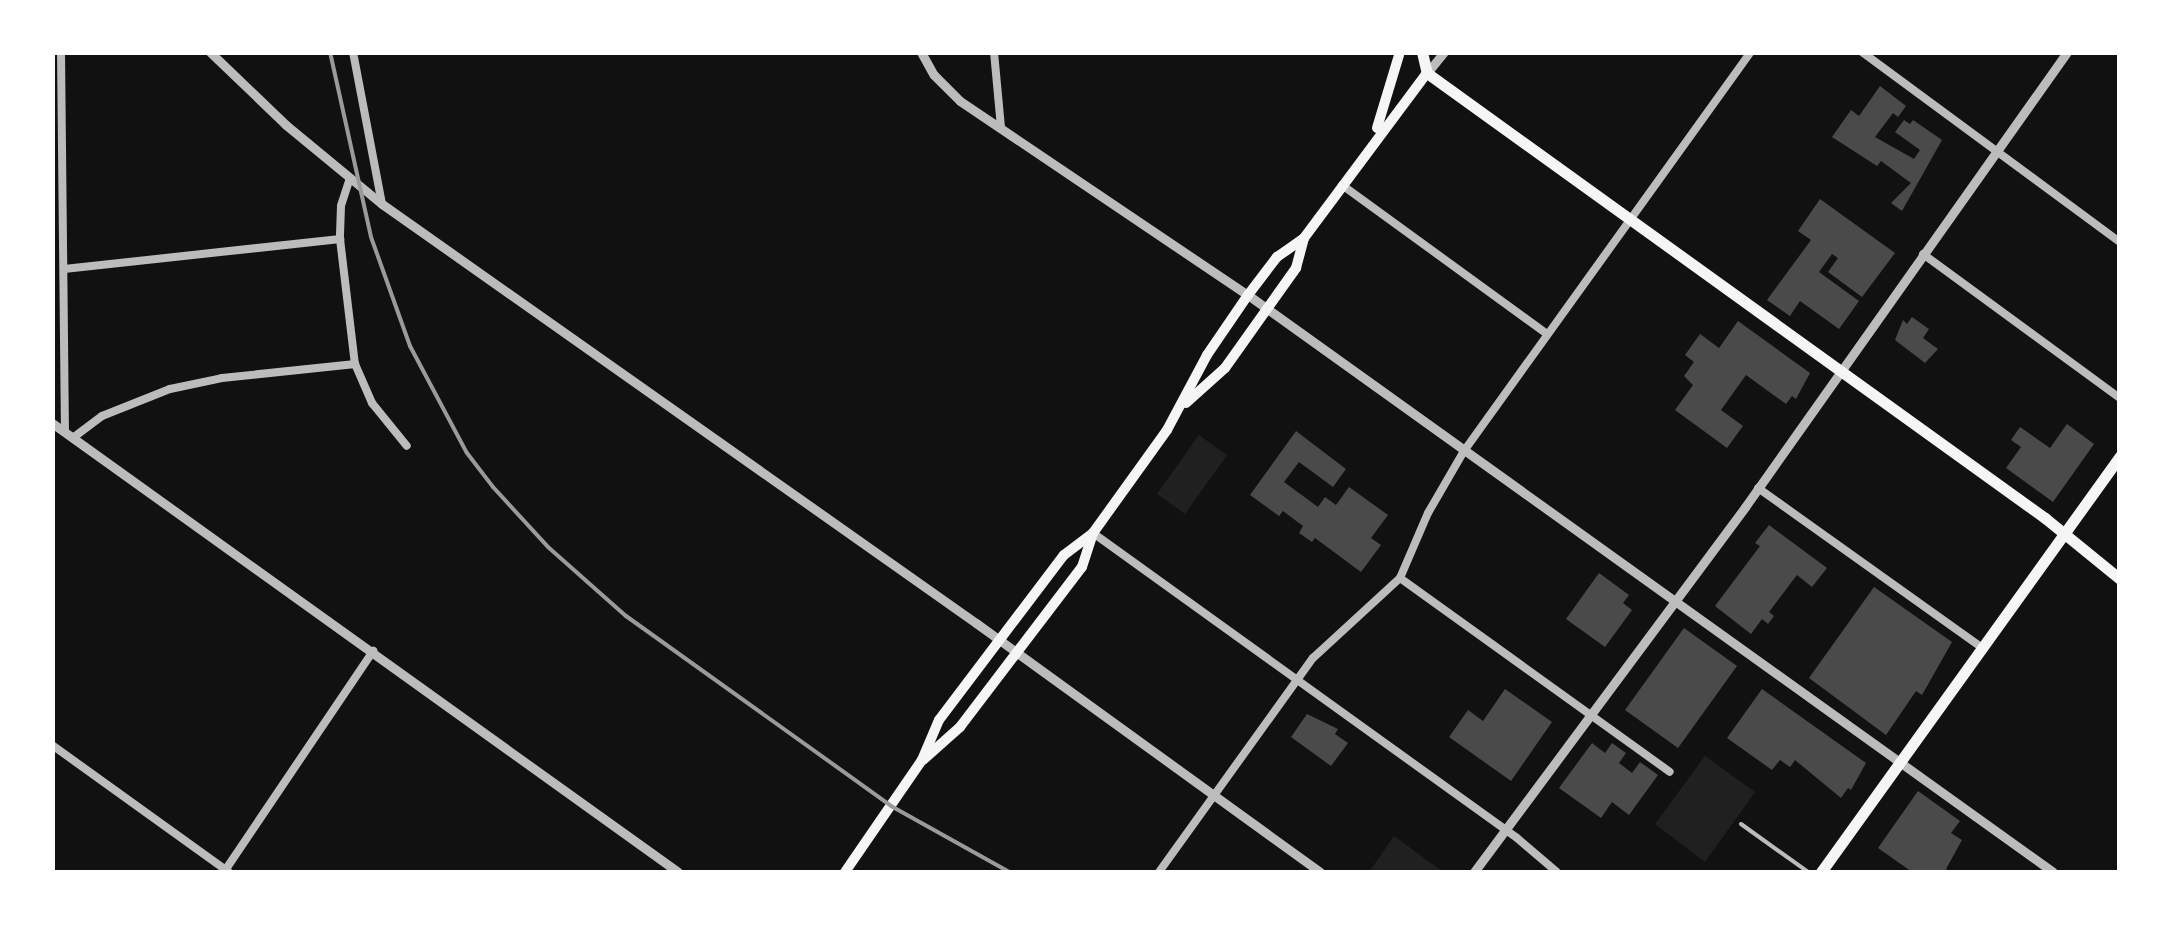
<!DOCTYPE html>
<style>
body{margin:0}
#map{position:relative;width:2172px;height:925px;overflow:hidden;background:#111;font-family:"Fira Sans Condensed",sans-serif}
div>[style]{position:absolute}
[style*='--x']{left:calc(var(--x)*1px);top:calc(var(--y)*1px);width:calc(var(--w)*1px);rotate:calc(var(--a)*1deg)}
.green>*{inset:0;background:#202020}
.building>*{inset:0;background:#4a4a4a}
.service>*{height:4px;margin:-2px;padding:0 2px;transform-origin:2px;border-radius:2px;background:#bcbcbc}
.minor>*{height:8px;margin:-4px;padding:0 4px;transform-origin:4px;border-radius:4px;background:#bcbcbc}
.tertiary>*{height:9px;margin:-4.5px;padding:0 4.5px;transform-origin:4.5px;border-radius:4.5px;background:#bcbcbc}
.secondary>*{height:10px;margin:-5px;padding:0 5px;transform-origin:5px;border-radius:5px;background:#f5f5f5}
.primary>*{height:11px;margin:-5.5px;padding:0 5.5px;transform-origin:5.5px;border-radius:5.5px;background:#f5f5f5}
.rail>*{height:4px;margin:-2px;padding:0 2px;transform-origin:2px;border-radius:2px;background:#9a9a9a}
span{translate:-50% -50%;white-space:nowrap;text-align:center;line-height:1.15;-webkit-text-stroke:8px #fff;paint-order:stroke}
.frame{position:absolute;inset:0;border:55px solid #fff;pointer-events:none}
</style>
<div id="map">
<div class="green">
<i style="clip-path:polygon(1199px 435px,1227px 455px,1185px 514px,1157px 494px)"></i>
<i style="clip-path:polygon(1705px 756px,1755px 792px,1705px 862px,1655px 824px)"></i>
<i style="clip-path:polygon(1394px 836px,1443px 872px,1369px 872px)"></i>
</div>
<div class="building">
<i style="clip-path:polygon(1880px 86px,1906px 106px,1898px 117px,1893px 113px,1875px 137px,1914px 159px,1920px 150px,1895px 132px,1904px 120px,1910px 124px,1913px 120px,1942px 140px,1902px 211px,1891px 203px,1911px 183px,1881px 161px,1877px 166px,1832px 137px,1851px 110px,1859px 116px)"></i>
<i style="clip-path:polygon(1820px 199px,1895px 253px,1862px 297px,1828px 272px,1838px 258px,1832px 254px,1819px 272px,1859px 301px,1839px 329px,1800px 301px,1790px 316px,1767px 300px,1811px 240px,1798px 231px)"></i>
<i style="clip-path:polygon(1912px 317px,1929px 329px,1923px 338px,1938px 349px,1925px 363px,1895px 340px,1903px 320px,1907px 324px)"></i>
<i style="clip-path:polygon(1738px 321px,1810px 373px,1796px 399px,1792px 396px,1786px 404px,1746px 375px,1721px 410px,1743px 426px,1727px 448px,1675px 410px,1693px 385px,1684px 376px,1694px 362px,1685px 355px,1700px 334px,1719px 348px)"></i>
<i style="clip-path:polygon(2067px 424px,2094px 444px,2053px 502px,2006px 468px,2021px 447px,2011px 440px,2020px 427px,2050px 448px)"></i>
<i style="clip-path:polygon(1296px 431px,1346px 469px,1333px 487px,1299px 462px,1284px 482px,1318px 507px,1325px 497px,1336px 505px,1349px 487px,1388px 515px,1371px 538px,1381px 545px,1361px 572px,1315px 538px,1312px 542px,1299px 533px,1303px 526px,1283px 511px,1279px 516px,1250px 495px)"></i>
<i style="clip-path:polygon(1769px 525px,1827px 568px,1812px 587px,1797px 575px,1769px 612px,1774px 616px,1768px 624px,1762px 619px,1751px 634px,1715px 606px,1760px 546px,1755px 543px)"></i>
<i style="clip-path:polygon(1599px 573px,1629px 595px,1623px 603px,1632px 610px,1605px 647px,1566px 619px)"></i>
<i style="clip-path:polygon(1874px 587px,1952px 642px,1922px 695px,1916px 691px,1886px 735px,1809px 678px)"></i>
<i style="clip-path:polygon(1684px 628px,1737px 666px,1678px 748px,1625px 710px)"></i>
<i style="clip-path:polygon(1505px 689px,1552px 722px,1511px 781px,1449px 737px,1468px 710px,1483px 721px)"></i>
<i style="clip-path:polygon(1762px 689px,1866px 763px,1851px 790px,1848px 788px,1841px 798px,1795px 760px,1790px 767px,1780px 760px,1772px 770px,1727px 738px)"></i>
<i style="clip-path:polygon(1307px 714px,1338px 729px,1335px 734px,1348px 743px,1331px 766px,1291px 737px)"></i>
<i style="clip-path:polygon(1592px 743px,1605px 753px,1612px 743px,1626px 753px,1619px 763px,1632px 773px,1640px 762px,1658px 775px,1629px 815px,1612px 802px,1601px 818px,1559px 788px)"></i>
<i style="clip-path:polygon(1918px 791px,1960px 821px,1951px 833px,1962px 840px,1946px 869px,1951px 872px,1912px 872px,1878px 848px)"></i>
</div>
<div class="service">
<i style="--x:1741;--y:824;--w:82;--a:35.6"></i>
</div>
<div class="minor">
<i style="--x:61;--y:52;--w:379;--a:89.4"></i>
<i style="--x:353;--y:52;--w:155;--a:79.2"></i>
<i style="--x:994;--y:52;--w:75;--a:84.7"></i>
<i style="--x:1862;--y:52;--w:320;--a:36.4"></i>
<i style="--x:350;--y:178;--w:29;--a:108"></i>
<i style="--x:341;--y:206;--w:33;--a:92"></i>
<i style="--x:340;--y:239;--w:126;--a:83.2"></i>
<i style="--x:355;--y:364;--w:43;--a:66.4"></i>
<i style="--x:372;--y:403;--w:55;--a:50.9"></i>
<i style="--x:1342;--y:185;--w:253;--a:36"></i>
<i style="--x:1923;--y:254;--w:244;--a:36.2"></i>
<i style="--x:64;--y:269;--w:278;--a:-6.2"></i>
<i style="--x:74;--y:437;--w:35;--a:-37"></i>
<i style="--x:102;--y:416;--w:73;--a:-21.7"></i>
<i style="--x:170;--y:389;--w:53;--a:-11.9"></i>
<i style="--x:222;--y:378;--w:134;--a:-6"></i>
<i style="--x:1758;--y:488;--w:277;--a:35.5"></i>
<i style="--x:1093;--y:533;--w:522;--a:35.73"></i>
<i style="--x:1517;--y:838;--w:52;--a:40.4"></i>
<i style="--x:1400;--y:578;--w:332;--a:35.7"></i>
<i style="--x:52;--y:745;--w:218;--a:35.7"></i>
<i style="--x:224;--y:872;--w:267;--a:-56"></i>
<i style="--x:1159;--y:872;--w:264;--a:-54.3"></i>
<i style="--x:1313;--y:658;--w:118;--a:-42.6"></i>
<i style="--x:1400;--y:578;--w:71;--a:-66.7"></i>
<i style="--x:1428;--y:513;--w:72;--a:-59.9"></i>
<i style="--x:1464;--y:451;--w:491;--a:-54.3"></i>
</div>
<div class="tertiary">
<i style="--x:210;--y:52;--w:105;--a:43.8"></i>
<i style="--x:286;--y:125;--w:124;--a:39.5"></i>
<i style="--x:382;--y:204;--w:727;--a:35.2"></i>
<i style="--x:976;--y:623;--w:425;--a:35.9"></i>
<i style="--x:921;--y:52;--w:26;--a:61"></i>
<i style="--x:934;--y:75;--w:37;--a:45"></i>
<i style="--x:960;--y:101;--w:347;--a:34"></i>
<i style="--x:1248;--y:295;--w:990;--a:35.63"></i>
<i style="--x:1427;--y:73;--w:27;--a:-51"></i>
<i style="--x:52;--y:423;--w:770;--a:35.65"></i>
<i style="--x:1474;--y:872;--w:455;--a:-53.4"></i>
<i style="--x:1745;--y:507;--w:557;--a:-54.71"></i>
</div>
<div class="secondary">
<i style="--x:1377;--y:128;--w:79;--a:-73.2"></i>
<i style="--x:1186;--y:403;--w:52;--a:-41.9"></i>
<i style="--x:1225;--y:368;--w:123;--a:-54.6"></i>
<i style="--x:1296;--y:268;--w:31;--a:-75"></i>
<i style="--x:923;--y:760;--w:50;--a:-41.7"></i>
<i style="--x:960;--y:727;--w:201;--a:-52.7"></i>
<i style="--x:1082;--y:567;--w:36;--a:-72"></i>
<i style="--x:845;--y:872;--w:136;--a:-55.5"></i>
<i style="--x:922;--y:760;--w:43;--a:-67"></i>
<i style="--x:939;--y:720;--w:207;--a:-52.9"></i>
<i style="--x:1064;--y:555;--w:36;--a:-37"></i>
<i style="--x:1093;--y:533;--w:127;--a:-54.3"></i>
<i style="--x:1167;--y:430;--w:85;--a:-61.9"></i>
<i style="--x:1207;--y:355;--w:73;--a:-55.7"></i>
<i style="--x:1248;--y:295;--w:48;--a:-52.7"></i>
<i style="--x:1277;--y:257;--w:33;--a:-35"></i>
<i style="--x:1304;--y:238;--w:206;--a:-53.3"></i>
</div>
<div class="primary">
<i style="--x:1422;--y:52;--w:22;--a:77"></i>
<i style="--x:1427;--y:73;--w:762;--a:35.76"></i>
<i style="--x:2045;--y:518;--w:97;--a:39.1"></i>
<i style="--x:1821;--y:872;--w:512;--a:-54.29"></i>
</div>
<div class="rail">
<i style="--x:330;--y:52;--w:189;--a:77.5"></i>
<i style="--x:371;--y:237;--w:116;--a:70.3"></i>
<i style="--x:410;--y:346;--w:121;--a:62"></i>
<i style="--x:467;--y:453;--w:43;--a:52.6"></i>
<i style="--x:493;--y:487;--w:81;--a:47.5"></i>
<i style="--x:548;--y:547;--w:104;--a:41.5"></i>
<i style="--x:626;--y:616;--w:326;--a:35.6"></i>
<i style="--x:891;--y:806;--w:135;--a:29.2"></i>
</div>
<div class="frame"></div>
</div>
